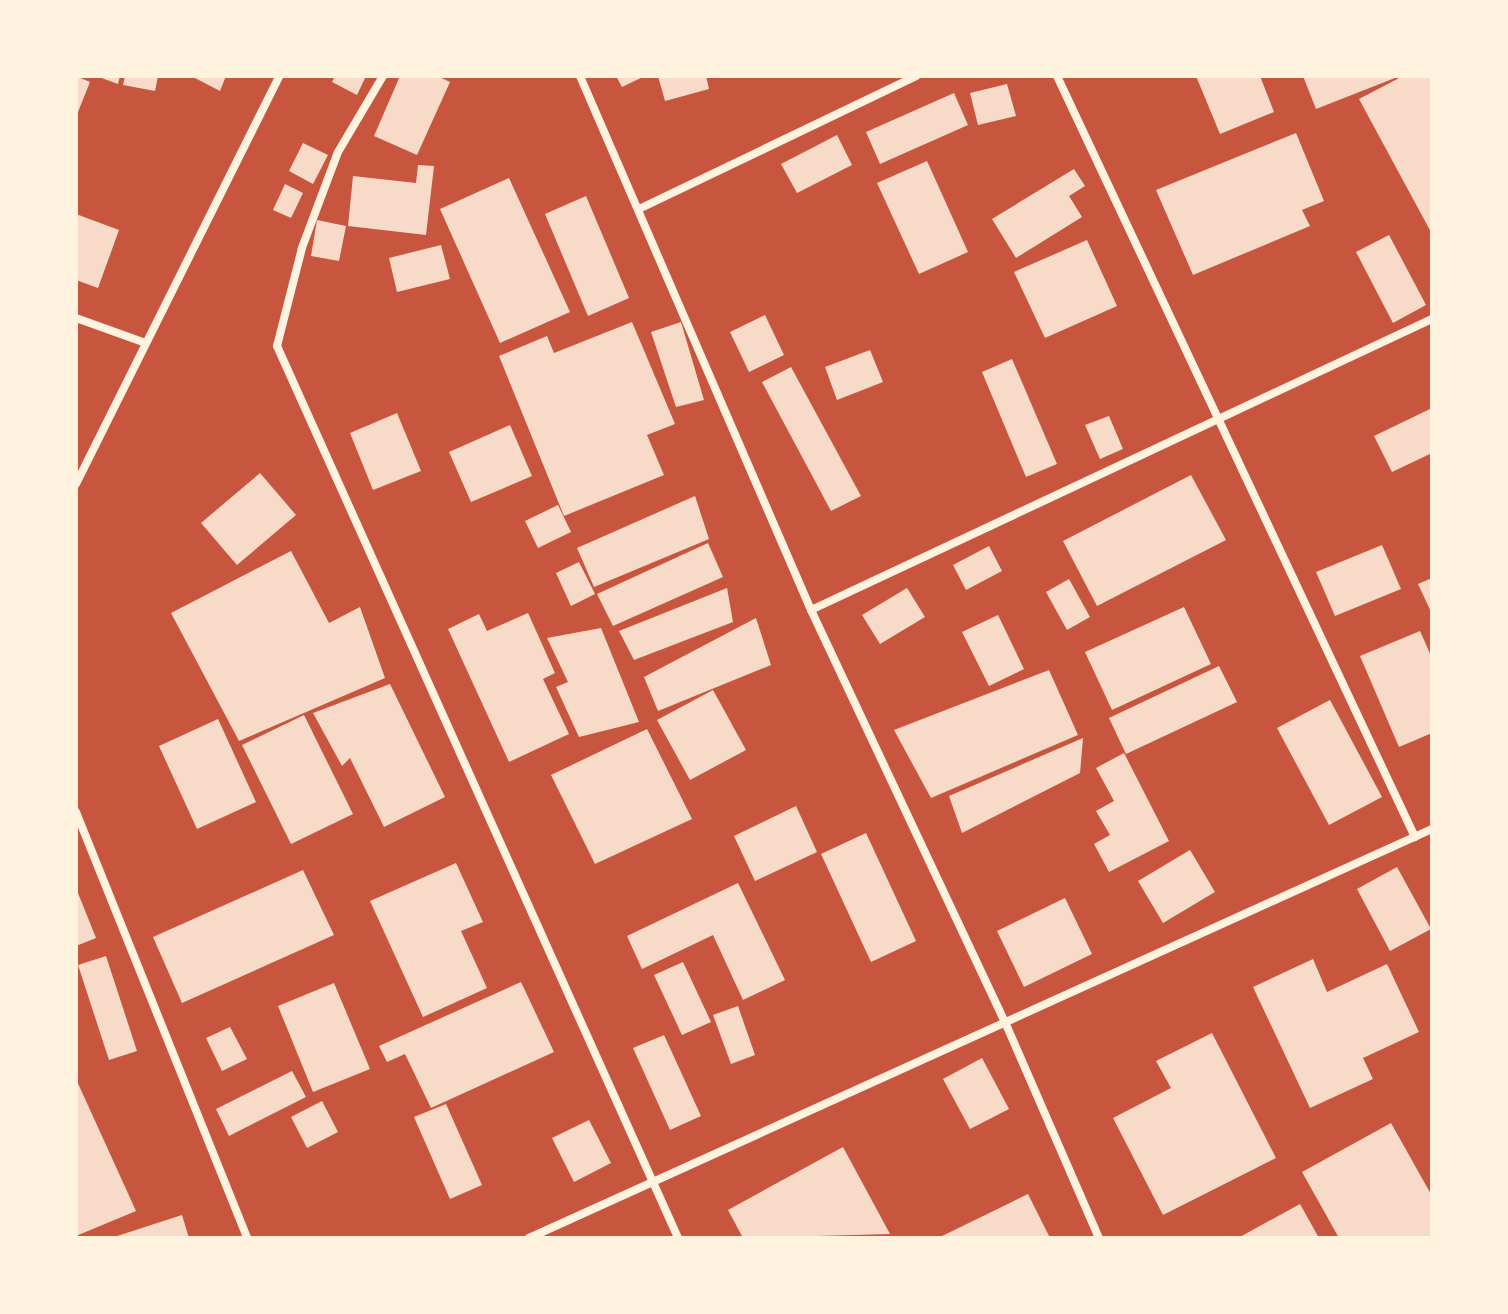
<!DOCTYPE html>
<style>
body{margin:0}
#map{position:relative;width:1508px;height:1314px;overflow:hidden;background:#c8553d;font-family:Figtree,sans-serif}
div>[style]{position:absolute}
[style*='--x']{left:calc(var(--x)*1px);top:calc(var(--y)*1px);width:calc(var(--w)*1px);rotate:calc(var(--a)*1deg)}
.building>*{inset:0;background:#f7dbc8}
.minor>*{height:8px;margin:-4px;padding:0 4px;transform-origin:4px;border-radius:4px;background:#fff3e0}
span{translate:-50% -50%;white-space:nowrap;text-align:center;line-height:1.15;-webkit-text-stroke:8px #fff3e0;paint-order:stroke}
.frame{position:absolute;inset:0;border:78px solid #fff3e0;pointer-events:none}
</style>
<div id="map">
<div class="building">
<i style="clip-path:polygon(76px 76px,90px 82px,76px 117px)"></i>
<i style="clip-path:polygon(96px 76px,120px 76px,118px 84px)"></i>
<i style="clip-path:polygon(125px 76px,158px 76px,155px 91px,123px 85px)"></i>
<i style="clip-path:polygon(191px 76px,226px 76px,220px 91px)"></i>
<i style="clip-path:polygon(335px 76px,366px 76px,357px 95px,332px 82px)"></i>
<i style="clip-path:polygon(400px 76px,437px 76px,450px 82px,417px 155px,374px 136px)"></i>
<i style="clip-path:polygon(616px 76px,645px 76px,622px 87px)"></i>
<i style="clip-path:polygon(658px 76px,706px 76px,709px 89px,665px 101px)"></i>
<i style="clip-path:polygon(1196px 76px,1260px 76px,1274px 112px,1220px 134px)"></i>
<i style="clip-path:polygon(1303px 76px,1400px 76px,1316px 109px)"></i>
<i style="clip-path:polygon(1403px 76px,1432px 76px,1432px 234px,1359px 99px)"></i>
<i style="clip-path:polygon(1007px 84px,1016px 116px,978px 125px,970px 93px)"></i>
<i style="clip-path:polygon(954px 93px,968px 125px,880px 164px,866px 132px)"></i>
<i style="clip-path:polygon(1296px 133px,1324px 201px,1302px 210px,1310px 226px,1193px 275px,1156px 190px)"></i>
<i style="clip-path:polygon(837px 135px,852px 165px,797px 193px,781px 164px)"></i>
<i style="clip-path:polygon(303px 143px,328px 155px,313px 184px,289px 171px)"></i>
<i style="clip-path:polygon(927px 161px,968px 252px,919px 274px,877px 183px)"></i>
<i style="clip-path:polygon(418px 165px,434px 166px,426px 235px,348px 226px,353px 176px,416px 183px)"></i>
<i style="clip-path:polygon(1074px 169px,1085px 186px,1069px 196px,1082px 217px,1016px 258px,992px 219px)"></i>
<i style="clip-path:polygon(509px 178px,570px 312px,500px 343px,440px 209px)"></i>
<i style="clip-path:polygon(285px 184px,303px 193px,291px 218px,273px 210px)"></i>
<i style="clip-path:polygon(586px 196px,629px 298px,588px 316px,545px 214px)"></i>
<i style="clip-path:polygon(76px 214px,119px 230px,98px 288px,76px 280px)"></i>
<i style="clip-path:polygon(317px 220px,346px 226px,339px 261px,311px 256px)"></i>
<i style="clip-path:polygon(1389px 235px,1426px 305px,1393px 323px,1356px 252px)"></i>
<i style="clip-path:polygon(1087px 240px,1117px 306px,1045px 338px,1014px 272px)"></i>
<i style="clip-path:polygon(441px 245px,450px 279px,397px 292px,389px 258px)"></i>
<i style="clip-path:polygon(765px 315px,784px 355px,749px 372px,730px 332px)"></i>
<i style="clip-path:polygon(632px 322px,675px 424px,647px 435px,664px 475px,564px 516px,499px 356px,547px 336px,554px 353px)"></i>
<i style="clip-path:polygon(681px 322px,704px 400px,676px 407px,651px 332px)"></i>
<i style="clip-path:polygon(870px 350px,883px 382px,837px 400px,825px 367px)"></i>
<i style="clip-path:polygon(1012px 359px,1057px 464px,1026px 477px,982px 372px)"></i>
<i style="clip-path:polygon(791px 367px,861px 496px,831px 511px,762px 382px)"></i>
<i style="clip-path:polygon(1430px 409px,1432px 453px,1392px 472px,1374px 436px)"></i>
<i style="clip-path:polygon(397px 413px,421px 471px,373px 490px,350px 433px)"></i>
<i style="clip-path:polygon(1109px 416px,1123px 449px,1100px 459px,1085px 425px)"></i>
<i style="clip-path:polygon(510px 425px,532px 476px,471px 502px,449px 452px)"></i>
<i style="clip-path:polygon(260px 473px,296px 515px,237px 565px,201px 523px)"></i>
<i style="clip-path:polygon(1191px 475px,1226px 540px,1097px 606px,1063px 541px)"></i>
<i style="clip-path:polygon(695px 496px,709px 539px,594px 587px,577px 548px)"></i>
<i style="clip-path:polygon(558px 505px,571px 532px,538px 548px,525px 521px)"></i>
<i style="clip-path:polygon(708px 543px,723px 577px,613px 626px,597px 594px)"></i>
<i style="clip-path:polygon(1382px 545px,1401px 589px,1335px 616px,1316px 572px)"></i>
<i style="clip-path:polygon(989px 546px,1002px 571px,966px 590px,953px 565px)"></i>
<i style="clip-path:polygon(291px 551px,329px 623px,360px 607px,385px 678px,239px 741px,171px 613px)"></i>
<i style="clip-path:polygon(579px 562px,595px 594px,571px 606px,556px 573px)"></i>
<i style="clip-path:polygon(1432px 578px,1432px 614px,1418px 584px)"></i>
<i style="clip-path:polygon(1069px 579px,1090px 617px,1067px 630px,1046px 592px)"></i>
<i style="clip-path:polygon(727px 588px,733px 622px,634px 660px,619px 631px)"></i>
<i style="clip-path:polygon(907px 588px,925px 617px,880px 644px,862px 615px)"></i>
<i style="clip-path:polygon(1184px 607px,1211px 664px,1112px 710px,1085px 652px)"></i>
<i style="clip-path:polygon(528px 613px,555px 673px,543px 679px,569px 734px,509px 762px,448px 629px,479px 614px,487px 631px)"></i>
<i style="clip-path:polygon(998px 615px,1024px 669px,989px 686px,962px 632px)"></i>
<i style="clip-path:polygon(756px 618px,771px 665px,658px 711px,644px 677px)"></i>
<i style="clip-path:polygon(601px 628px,639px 722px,579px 737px,556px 687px,568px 682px,547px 638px)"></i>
<i style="clip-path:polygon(1420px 631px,1432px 658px,1432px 733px,1399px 747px,1360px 656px)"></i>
<i style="clip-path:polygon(1219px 666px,1237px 702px,1126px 754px,1109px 718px)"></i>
<i style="clip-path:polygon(1049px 670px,1078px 735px,931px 798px,894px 730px)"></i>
<i style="clip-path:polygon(390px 684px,445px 797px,384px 827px,350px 758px,342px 766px,313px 713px)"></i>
<i style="clip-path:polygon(713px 690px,746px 750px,690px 780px,657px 720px)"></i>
<i style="clip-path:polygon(1330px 700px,1382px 797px,1329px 825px,1277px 728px)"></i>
<i style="clip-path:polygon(304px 715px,353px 814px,291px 844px,242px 745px)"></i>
<i style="clip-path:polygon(218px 719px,256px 802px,197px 829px,159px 746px)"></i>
<i style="clip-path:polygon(647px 729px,692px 819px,595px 864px,551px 775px)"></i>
<i style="clip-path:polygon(1083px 738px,1080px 773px,962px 833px,949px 796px)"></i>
<i style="clip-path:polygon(1124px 753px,1169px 841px,1109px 872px,1094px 844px,1110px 835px,1096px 811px,1114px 801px,1096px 768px)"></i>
<i style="clip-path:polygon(796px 806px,817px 852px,755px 881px,734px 836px)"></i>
<i style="clip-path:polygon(866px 833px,916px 941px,871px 962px,821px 854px)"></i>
<i style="clip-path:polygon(1190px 850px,1215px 892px,1163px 923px,1138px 881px)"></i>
<i style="clip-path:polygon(456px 863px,483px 922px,461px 931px,487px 988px,423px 1017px,370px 901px)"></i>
<i style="clip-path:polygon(1397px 867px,1431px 929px,1390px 951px,1357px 889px)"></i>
<i style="clip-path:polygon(303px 870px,334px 935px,182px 1003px,153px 937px)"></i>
<i style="clip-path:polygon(738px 883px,785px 980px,743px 1000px,713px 935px,642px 969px,627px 936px)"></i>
<i style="clip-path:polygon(76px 888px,96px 938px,76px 946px)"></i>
<i style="clip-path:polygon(1065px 898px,1092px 954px,1024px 987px,997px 931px)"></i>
<i style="clip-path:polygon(106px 956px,137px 1051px,109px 1060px,78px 965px)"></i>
<i style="clip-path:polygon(1313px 959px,1327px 992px,1387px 964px,1419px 1032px,1363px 1058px,1373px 1079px,1310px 1108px,1253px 987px)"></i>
<i style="clip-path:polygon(683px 962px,711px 1022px,682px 1035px,654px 975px)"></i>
<i style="clip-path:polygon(521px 982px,554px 1052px,431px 1108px,405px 1054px,387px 1062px,379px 1046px)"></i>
<i style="clip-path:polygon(334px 983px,370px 1069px,313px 1092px,278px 1006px)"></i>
<i style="clip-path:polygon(738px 1006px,755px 1055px,731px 1064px,713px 1015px)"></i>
<i style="clip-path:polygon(230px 1027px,247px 1059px,222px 1071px,206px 1038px)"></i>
<i style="clip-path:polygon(1212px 1033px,1276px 1158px,1163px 1215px,1113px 1118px,1171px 1088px,1156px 1061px)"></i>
<i style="clip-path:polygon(664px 1035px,701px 1116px,670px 1130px,633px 1048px)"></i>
<i style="clip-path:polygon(982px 1058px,1009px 1109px,970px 1129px,943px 1079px)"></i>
<i style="clip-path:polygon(292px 1071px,306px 1097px,229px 1136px,216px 1109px)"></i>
<i style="clip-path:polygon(76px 1079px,136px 1211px,76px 1236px)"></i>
<i style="clip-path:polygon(322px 1101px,338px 1132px,307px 1148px,291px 1117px)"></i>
<i style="clip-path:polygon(446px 1104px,482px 1185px,450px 1199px,414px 1117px)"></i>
<i style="clip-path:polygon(589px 1120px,611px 1163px,574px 1182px,552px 1138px)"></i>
<i style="clip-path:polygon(1391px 1123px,1432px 1196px,1432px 1238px,1339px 1238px,1302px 1172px)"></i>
<i style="clip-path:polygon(843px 1147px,890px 1234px,743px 1238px,728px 1210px)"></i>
<i style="clip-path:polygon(1028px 1194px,1050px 1238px,938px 1238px)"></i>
<i style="clip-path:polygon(1300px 1204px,1319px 1238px,1238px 1238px)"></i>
<i style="clip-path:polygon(182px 1215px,189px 1238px,114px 1238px,114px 1237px)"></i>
</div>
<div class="minor">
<i style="--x:383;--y:76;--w:88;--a:120.6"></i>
<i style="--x:338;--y:152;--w:103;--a:110.6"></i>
<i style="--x:302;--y:248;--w:101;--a:104.3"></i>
<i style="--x:277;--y:346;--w:978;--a:65.79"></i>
<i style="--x:580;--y:76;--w:582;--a:66.61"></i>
<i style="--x:811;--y:610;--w:455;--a:64.8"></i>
<i style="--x:1005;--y:1022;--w:236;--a:66.5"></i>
<i style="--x:1057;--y:76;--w:841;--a:64.81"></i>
<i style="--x:641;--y:208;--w:305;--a:-25.6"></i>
<i style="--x:76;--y:318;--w:71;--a:19.7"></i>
<i style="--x:76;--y:484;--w:456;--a:-63.5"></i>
<i style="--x:811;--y:610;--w:686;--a:-25.11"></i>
<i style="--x:76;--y:812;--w:459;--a:68.1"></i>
<i style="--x:529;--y:1238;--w:991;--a:-24.37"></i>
</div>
<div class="frame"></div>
</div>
